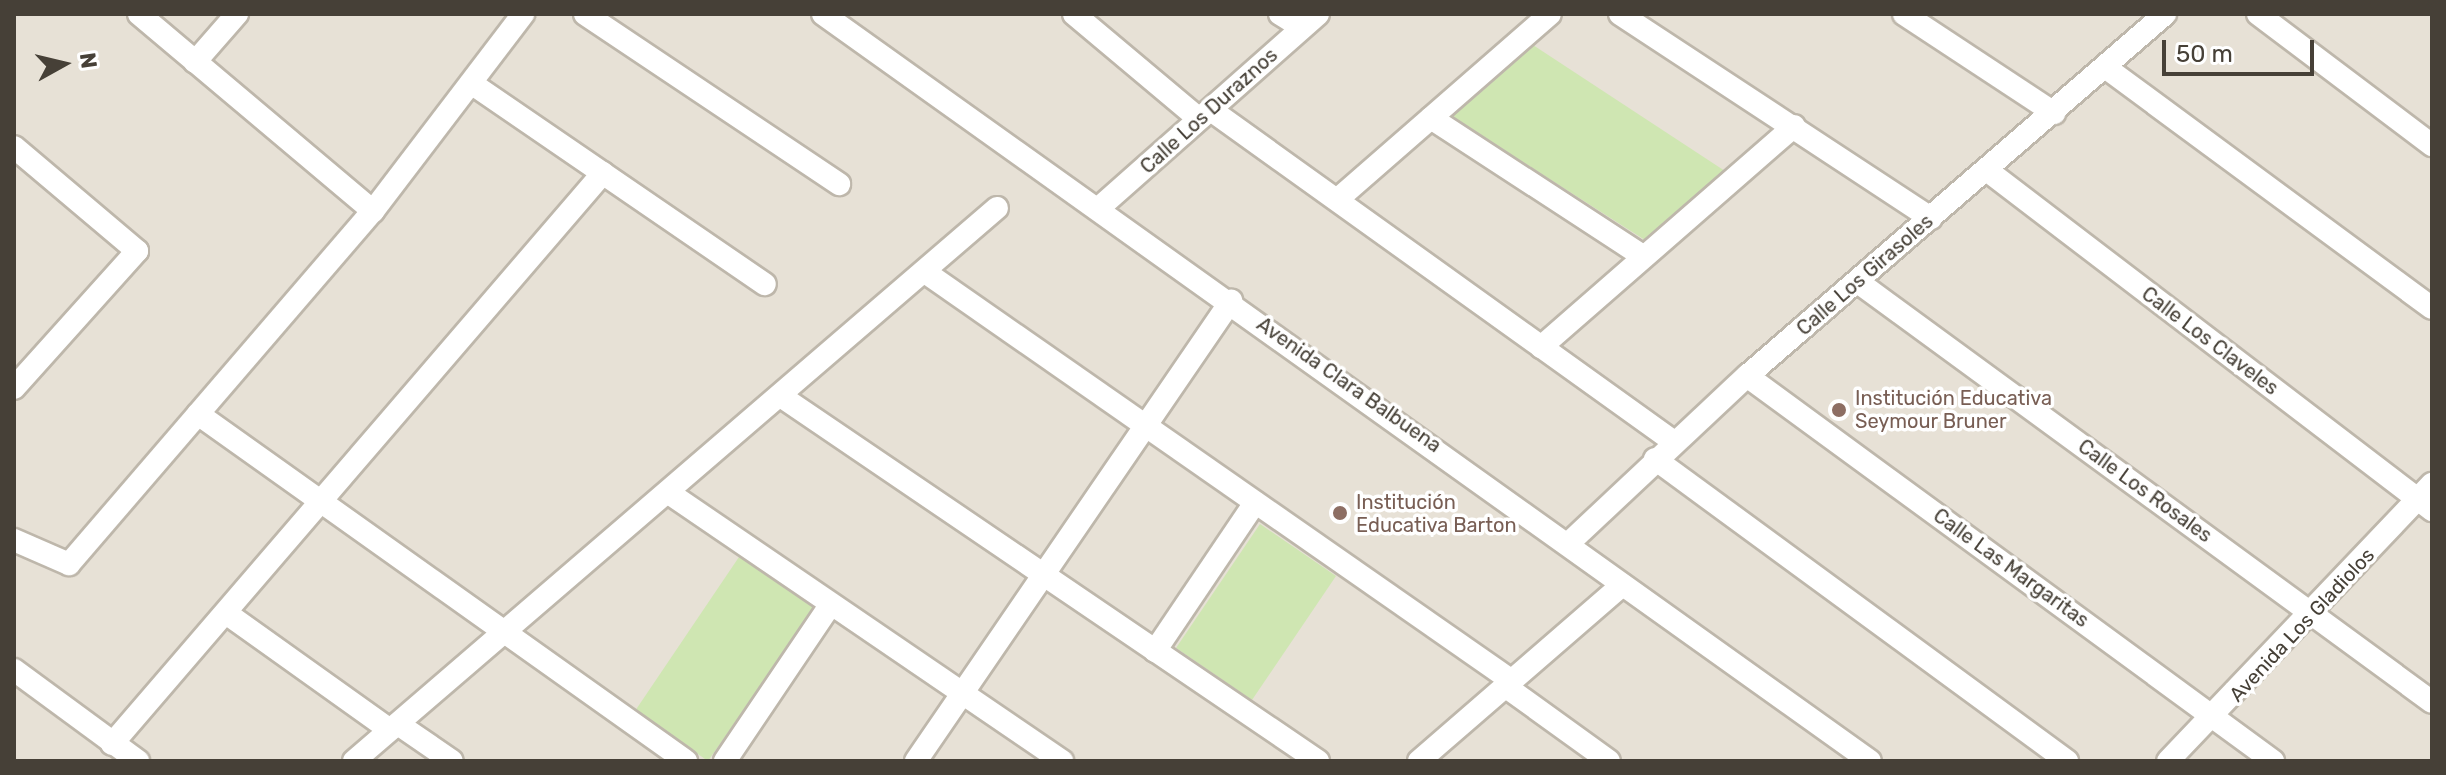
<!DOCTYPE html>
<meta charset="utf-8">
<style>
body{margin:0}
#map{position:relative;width:2446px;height:775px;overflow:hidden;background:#f3efe8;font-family:Rubik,sans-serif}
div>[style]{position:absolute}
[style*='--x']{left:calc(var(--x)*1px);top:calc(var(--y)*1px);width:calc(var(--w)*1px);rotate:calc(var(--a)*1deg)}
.residential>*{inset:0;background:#e7e1d6}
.green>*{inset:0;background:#cfe6b2}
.roads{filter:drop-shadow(2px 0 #beb7ab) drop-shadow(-2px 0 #beb7ab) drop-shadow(0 2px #beb7ab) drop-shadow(0 -2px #beb7ab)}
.minor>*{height:22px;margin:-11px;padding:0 11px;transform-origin:11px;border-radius:11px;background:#fff}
.dots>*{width:22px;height:22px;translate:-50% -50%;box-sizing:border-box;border:4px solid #fff;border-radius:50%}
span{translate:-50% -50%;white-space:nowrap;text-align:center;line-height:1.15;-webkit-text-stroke:7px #fff;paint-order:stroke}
.street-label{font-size:20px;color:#464037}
.education-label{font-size:20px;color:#785e54}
.left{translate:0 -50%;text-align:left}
.frame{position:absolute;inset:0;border:16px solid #464037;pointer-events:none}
.north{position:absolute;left:24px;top:24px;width:80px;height:80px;-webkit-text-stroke:6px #fff;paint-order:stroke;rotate:82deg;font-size:22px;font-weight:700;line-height:32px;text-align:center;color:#464037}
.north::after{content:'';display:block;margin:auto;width:28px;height:36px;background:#464037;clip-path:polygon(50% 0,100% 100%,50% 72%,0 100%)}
.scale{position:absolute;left:2162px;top:40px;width:152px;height:36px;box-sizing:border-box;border:4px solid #464037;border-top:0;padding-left:10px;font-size:24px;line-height:28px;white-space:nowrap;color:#464037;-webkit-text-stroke:6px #fff;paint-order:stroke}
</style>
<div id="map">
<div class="residential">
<i style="clip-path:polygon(14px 14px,2432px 14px,2432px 761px,14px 761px)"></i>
</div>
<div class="green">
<i style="clip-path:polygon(1533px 45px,1728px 173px,1648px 242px,1449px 115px)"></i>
<i style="clip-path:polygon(1260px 524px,1336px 576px,1252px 700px,1176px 648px)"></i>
<i style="clip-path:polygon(741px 554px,817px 606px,708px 761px,635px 711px)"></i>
</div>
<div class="roads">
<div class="minor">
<i style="--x:139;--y:14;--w:306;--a:40.1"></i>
<i style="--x:585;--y:14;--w:306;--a:33.8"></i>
<i style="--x:823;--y:14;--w:1286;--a:35.51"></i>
<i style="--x:1074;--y:14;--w:163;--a:40"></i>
<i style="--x:1280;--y:14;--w:26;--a:32"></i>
<i style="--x:1620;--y:14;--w:372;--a:33.3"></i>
<i style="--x:1904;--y:14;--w:180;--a:33.4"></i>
<i style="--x:2258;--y:14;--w:218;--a:37"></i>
<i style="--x:195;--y:62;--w:64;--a:-48.8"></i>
<i style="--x:2105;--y:67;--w:406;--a:36.4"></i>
<i style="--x:471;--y:83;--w:356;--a:34.4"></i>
<i style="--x:1211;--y:110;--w:570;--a:35.64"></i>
<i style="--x:1431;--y:118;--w:253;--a:33.1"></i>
<i style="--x:14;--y:147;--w:161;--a:40.2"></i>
<i style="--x:137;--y:251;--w:184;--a:131.9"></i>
<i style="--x:1988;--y:171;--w:559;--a:37.36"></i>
<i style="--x:1338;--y:199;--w:281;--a:-41.1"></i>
<i style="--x:1100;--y:207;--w:291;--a:-41.5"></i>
<i style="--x:925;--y:272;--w:715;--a:34.87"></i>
<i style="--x:1858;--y:282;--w:711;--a:36.19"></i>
<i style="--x:1541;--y:347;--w:336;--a:-41.1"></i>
<i style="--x:1747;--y:376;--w:652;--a:36.2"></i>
<i style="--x:782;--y:397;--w:648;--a:34.18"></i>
<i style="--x:198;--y:414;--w:599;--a:35.42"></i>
<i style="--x:1655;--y:459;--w:511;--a:36.24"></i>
<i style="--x:669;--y:493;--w:476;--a:34.3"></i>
<i style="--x:14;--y:540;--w:60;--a:23.6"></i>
<i style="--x:69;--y:564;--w:466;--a:-49.3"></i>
<i style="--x:373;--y:211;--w:248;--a:-52.7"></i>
<i style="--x:1570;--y:542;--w:243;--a:-43.2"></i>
<i style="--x:1747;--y:376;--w:553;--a:-40.89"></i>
<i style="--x:226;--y:613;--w:201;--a:35.5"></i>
<i style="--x:1155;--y:651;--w:179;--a:-56"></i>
<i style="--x:14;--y:670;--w:154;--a:36.3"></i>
<i style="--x:1505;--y:686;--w:128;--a:35.8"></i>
<i style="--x:398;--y:724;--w:65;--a:34.4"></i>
<i style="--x:112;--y:744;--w:753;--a:-49.31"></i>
<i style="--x:354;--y:761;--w:848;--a:-40.7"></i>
<i style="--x:725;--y:761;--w:189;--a:-56"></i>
<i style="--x:916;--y:761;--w:558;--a:-55.6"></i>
<i style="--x:1419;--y:761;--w:269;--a:-40.9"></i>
<i style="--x:2168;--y:761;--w:383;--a:-46.4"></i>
</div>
</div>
<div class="dots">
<i style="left:1839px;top:410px;background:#8d6e63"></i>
<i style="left:1340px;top:513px;background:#8d6e63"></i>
</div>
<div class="street-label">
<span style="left:1209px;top:111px;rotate:-42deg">Calle Los Duraznos</span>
<span style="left:1865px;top:275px;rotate:-41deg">Calle Los Girasoles</span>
<span style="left:2210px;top:341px;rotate:37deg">Calle Los Claveles</span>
<span style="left:1349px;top:385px;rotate:35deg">Avenida Clara Balbuena</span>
<span style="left:2145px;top:491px;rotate:36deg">Calle Los Rosales</span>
<span style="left:2011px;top:568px;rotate:36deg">Calle Las Margaritas</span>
<span style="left:2302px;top:625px;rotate:-47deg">Avenida Los Gladiolos</span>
</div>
<div class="education-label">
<span class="left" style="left:1855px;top:410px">Institución Educativa<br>Seymour Bruner</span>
<span class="left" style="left:1356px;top:514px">Institución<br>Educativa Barton</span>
</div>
<div class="frame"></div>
<div class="north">N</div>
<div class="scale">50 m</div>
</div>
